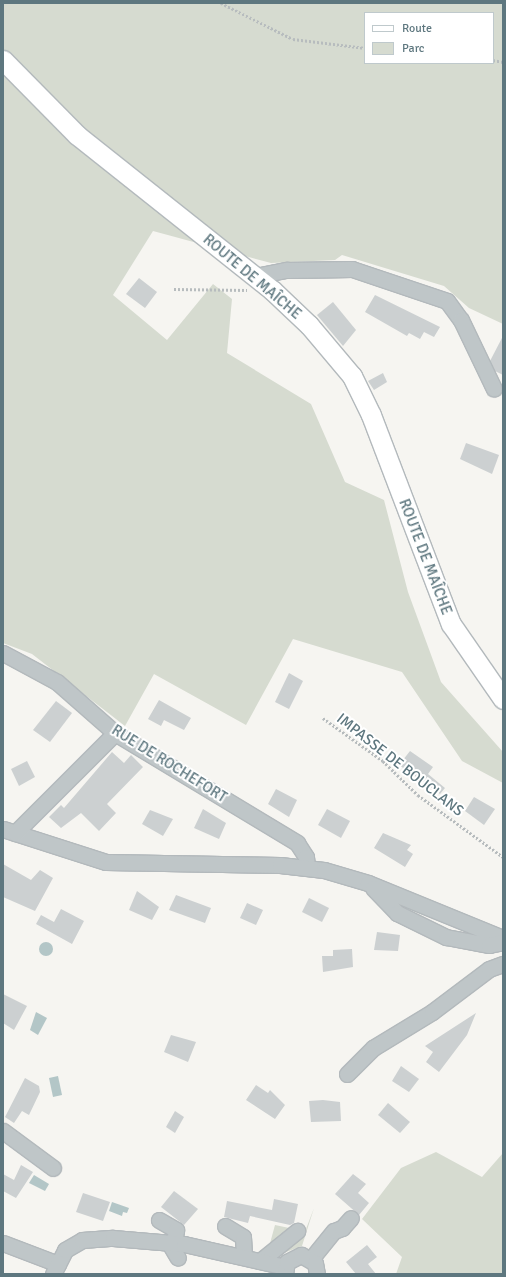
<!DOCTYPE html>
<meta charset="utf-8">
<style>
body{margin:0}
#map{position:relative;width:506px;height:1277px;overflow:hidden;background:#f6f5f1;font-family:Signika,sans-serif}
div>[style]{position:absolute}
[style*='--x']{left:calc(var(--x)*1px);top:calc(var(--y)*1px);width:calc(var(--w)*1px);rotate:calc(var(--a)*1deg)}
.green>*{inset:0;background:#d6dbd0}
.water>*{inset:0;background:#b3c6c7}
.round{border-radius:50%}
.building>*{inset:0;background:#ccd0d1}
.path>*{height:2.5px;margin-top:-1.25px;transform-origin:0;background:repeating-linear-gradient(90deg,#b7bcbe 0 2px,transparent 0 4px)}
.roads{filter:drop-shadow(1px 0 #b3b9bc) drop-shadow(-1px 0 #b3b9bc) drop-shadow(0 1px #b3b9bc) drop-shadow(0 -1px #b3b9bc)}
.minor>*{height:15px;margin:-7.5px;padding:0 7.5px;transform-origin:7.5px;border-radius:7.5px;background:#bfc6c8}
.major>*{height:19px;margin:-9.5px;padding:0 9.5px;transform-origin:9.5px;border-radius:9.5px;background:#fff}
span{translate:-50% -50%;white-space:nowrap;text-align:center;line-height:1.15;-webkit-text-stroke:4px #fff;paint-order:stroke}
.street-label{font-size:15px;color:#5e777f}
.frame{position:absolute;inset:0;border:4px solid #5e777f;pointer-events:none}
.legend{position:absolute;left:364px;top:12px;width:130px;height:52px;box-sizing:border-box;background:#fff;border:1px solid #bfc9cc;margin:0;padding:5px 7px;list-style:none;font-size:12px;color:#5e777f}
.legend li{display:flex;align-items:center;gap:8px;height:20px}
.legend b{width:20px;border:1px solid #bfc9cc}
</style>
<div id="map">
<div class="green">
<i style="clip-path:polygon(evenodd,3px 3px,503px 3px,503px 324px,469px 308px,444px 286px,342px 255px,335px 260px,271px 263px,153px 231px,113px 295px,167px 340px,213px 284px,232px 299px,227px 353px,311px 404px,345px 482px,384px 500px,408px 592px,441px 682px,503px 752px,503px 783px,462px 761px,402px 672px,293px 639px,246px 725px,154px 674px,125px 726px,32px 654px,3px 643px,3px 3px,365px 13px,493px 13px,493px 63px,365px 63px,365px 13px)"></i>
<i style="clip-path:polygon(436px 1152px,482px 1177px,503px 1153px,503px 1274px,396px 1274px,402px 1257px,362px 1219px,401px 1168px)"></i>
<i style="clip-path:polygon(314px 1208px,302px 1246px,273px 1257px,306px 1229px)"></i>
<i style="clip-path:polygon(275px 1225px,294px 1229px,269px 1247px)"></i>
</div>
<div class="water">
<i class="round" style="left:39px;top:942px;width:14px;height:14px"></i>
<i style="clip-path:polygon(36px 1012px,47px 1018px,38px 1035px,30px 1030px)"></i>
<i style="clip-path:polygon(58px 1076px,62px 1095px,53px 1097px,49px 1078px)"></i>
<i style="clip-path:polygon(34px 1175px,49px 1184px,45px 1191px,29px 1183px)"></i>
<i style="clip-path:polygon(112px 1202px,129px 1208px,127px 1213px,123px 1212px,122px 1216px,109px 1211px)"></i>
</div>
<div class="building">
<i style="clip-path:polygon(139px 278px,157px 292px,145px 308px,126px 294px)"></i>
<i style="clip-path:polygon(375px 295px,440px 327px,434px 337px,424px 332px,420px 339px,409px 333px,407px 336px,365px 312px)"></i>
<i style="clip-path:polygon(333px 302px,356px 330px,343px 346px,317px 315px)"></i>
<i style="clip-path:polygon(503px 336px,503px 375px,495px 371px,490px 361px)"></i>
<i style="clip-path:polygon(383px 373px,387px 382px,374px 390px,368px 381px)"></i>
<i style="clip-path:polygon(466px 443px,499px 455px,492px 474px,460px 459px)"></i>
<i style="clip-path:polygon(289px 673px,303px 681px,289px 709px,275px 702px)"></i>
<i style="clip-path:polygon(159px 700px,191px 718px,184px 730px,164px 720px,161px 726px,148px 719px)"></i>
<i style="clip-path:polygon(56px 701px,72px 713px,50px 742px,33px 730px)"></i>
<i style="clip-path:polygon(410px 751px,433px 767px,428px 774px,445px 788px,440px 794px,399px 765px)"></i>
<i style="clip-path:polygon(112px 752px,124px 763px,131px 755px,143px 767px,107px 804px,116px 813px,99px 831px,81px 813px,61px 828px,49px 817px,61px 805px,64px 808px)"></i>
<i style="clip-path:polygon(27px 761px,35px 777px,19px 786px,11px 769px)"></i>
<i style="clip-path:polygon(276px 789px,297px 800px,289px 817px,268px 804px)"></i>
<i style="clip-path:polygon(474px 797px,495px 809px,484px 825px,465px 811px)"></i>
<i style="clip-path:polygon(203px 809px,226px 823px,219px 839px,194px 828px)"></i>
<i style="clip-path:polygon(327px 809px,350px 821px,341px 838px,318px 825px)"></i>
<i style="clip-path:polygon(150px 810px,173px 819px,163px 836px,142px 824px)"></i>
<i style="clip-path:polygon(383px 833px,411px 845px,407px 850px,413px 854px,405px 867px,374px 848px)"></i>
<i style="clip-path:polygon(3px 864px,31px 880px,40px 870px,53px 878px,35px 911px,3px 897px)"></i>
<i style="clip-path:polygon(137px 891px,159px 907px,152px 920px,129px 910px)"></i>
<i style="clip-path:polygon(176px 895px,211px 908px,205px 923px,169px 910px)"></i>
<i style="clip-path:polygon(309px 898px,329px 908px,322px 922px,302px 912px)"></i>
<i style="clip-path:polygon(247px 903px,263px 910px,256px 925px,240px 918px)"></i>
<i style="clip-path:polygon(61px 909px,84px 921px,72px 944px,36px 924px,41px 915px,54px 922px)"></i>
<i style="clip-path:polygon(377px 932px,400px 935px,398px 951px,374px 950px)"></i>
<i style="clip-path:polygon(352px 949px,353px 967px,323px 972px,322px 956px,333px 956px,333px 950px)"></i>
<i style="clip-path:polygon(3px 994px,27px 1006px,14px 1030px,3px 1023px)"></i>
<i style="clip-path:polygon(476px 1013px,467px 1035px,439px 1072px,426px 1062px,433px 1052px,425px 1046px)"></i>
<i style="clip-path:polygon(171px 1035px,196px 1042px,188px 1062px,164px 1052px)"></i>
<i style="clip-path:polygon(401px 1066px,419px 1079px,409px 1092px,392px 1081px)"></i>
<i style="clip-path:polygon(25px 1078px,39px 1086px,40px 1092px,29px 1115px,22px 1111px,14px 1123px,5px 1117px)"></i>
<i style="clip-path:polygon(256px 1085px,268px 1093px,270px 1090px,285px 1105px,275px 1119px,246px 1100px)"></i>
<i style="clip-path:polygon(323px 1100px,340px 1102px,341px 1121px,311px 1122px,309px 1101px)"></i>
<i style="clip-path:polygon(388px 1103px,410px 1122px,400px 1133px,378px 1115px)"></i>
<i style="clip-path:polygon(175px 1111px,184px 1117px,175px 1133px,166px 1127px)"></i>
<i style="clip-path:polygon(21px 1165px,33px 1172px,16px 1198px,3px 1191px,3px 1174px,14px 1180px)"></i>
<i style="clip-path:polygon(353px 1174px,366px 1184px,358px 1193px,369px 1203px,359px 1215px,335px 1194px)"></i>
<i style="clip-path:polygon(174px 1191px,198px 1209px,184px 1225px,161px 1207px)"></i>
<i style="clip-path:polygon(83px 1193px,110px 1202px,103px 1221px,76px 1212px)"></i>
<i style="clip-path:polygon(274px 1199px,298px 1204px,294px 1223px,290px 1225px,250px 1216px,248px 1223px,224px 1217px,227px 1201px,272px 1210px)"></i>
<i style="clip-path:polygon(367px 1245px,377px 1257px,368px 1264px,376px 1274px,356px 1274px,346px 1262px)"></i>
</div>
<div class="path">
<i style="--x:221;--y:3;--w:80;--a:26.6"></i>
<i style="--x:293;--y:39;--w:73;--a:7.1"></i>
<i style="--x:493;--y:60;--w:10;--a:11"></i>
<i style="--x:174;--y:289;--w:73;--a:0.8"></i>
<i style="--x:323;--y:718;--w:74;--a:35.6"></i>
<i style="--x:383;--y:761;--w:49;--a:44.2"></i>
<i style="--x:418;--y:795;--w:105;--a:36.1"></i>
</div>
<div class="roads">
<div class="minor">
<i style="--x:255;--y:276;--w:33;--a:-11"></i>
<i style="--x:287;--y:270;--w:65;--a:-0.9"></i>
<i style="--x:352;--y:269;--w:100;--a:18.6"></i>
<i style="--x:447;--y:301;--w:24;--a:54"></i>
<i style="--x:461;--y:320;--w:76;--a:64.4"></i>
<i style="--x:3;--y:653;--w:61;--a:28.2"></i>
<i style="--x:57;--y:682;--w:77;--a:41.3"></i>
<i style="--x:115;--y:733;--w:213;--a:31.1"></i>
<i style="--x:297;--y:843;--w:17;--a:57"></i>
<i style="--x:306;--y:857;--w:9;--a:84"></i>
<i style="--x:3;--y:829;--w:108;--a:17.8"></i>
<i style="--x:106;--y:862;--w:174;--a:1"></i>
<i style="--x:280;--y:865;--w:44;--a:6.5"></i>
<i style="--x:324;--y:870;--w:46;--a:16.5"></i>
<i style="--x:368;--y:883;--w:146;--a:22.2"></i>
<i style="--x:15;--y:833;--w:141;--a:-45"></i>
<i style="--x:373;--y:888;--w:35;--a:46"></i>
<i style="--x:397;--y:913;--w:55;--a:26.1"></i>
<i style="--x:446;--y:937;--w:44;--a:10.5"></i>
<i style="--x:489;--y:945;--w:14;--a:-12"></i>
<i style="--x:347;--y:1074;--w:37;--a:-45"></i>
<i style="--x:373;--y:1048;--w:69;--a:-31.4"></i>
<i style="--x:432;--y:1012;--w:71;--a:-37"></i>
<i style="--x:489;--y:969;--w:15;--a:-20"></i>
<i style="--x:3;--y:1131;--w:62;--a:36.5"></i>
<i style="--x:159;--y:1220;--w:20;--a:30"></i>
<i style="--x:176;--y:1230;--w:14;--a:98"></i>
<i style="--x:225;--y:1226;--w:21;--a:31"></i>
<i style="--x:243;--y:1237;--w:19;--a:87"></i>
<i style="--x:3;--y:1243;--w:59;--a:20.9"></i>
<i style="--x:169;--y:1243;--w:17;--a:59"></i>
<i style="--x:311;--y:1259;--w:36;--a:-51"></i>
<i style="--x:334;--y:1231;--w:9;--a:-21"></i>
<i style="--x:342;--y:1228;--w:13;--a:-48"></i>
<i style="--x:260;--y:1261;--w:48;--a:-39"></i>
<i style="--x:53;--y:1274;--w:27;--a:-63"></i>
<i style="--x:65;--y:1250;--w:20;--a:-30"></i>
<i style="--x:82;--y:1240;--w:31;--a:-4"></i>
<i style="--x:113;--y:1238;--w:71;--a:4.8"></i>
<i style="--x:184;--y:1244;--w:104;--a:12.8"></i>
<i style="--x:285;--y:1274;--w:12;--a:-81"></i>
<i style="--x:287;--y:1262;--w:16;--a:-27"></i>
<i style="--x:301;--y:1255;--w:16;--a:30"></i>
<i style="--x:315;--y:1263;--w:11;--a:80"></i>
</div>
<div class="major">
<i style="--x:3;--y:60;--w:105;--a:45.4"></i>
<i style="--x:77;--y:135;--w:249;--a:38.5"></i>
<i style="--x:272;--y:290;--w:51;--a:43.4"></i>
<i style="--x:309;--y:325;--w:67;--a:49.9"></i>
<i style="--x:352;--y:376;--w:43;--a:64"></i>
<i style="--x:371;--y:415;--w:224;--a:69.1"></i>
<i style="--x:451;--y:624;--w:91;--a:55.3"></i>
</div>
</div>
<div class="street-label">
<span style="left:252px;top:277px;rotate:40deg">ROUTE DE MAÎCHE</span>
<span style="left:425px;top:557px;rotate:69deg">ROUTE DE MAÎCHE</span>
<span style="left:169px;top:764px;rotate:32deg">RUE DE ROCHEFORT</span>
<span style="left:400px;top:765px;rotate:38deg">IMPASSE DE BOUCLANS</span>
</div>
<div class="frame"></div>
<ul class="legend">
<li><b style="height:5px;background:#fff"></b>Route</li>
<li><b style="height:11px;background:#d6dbd0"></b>Parc</li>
</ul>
</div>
